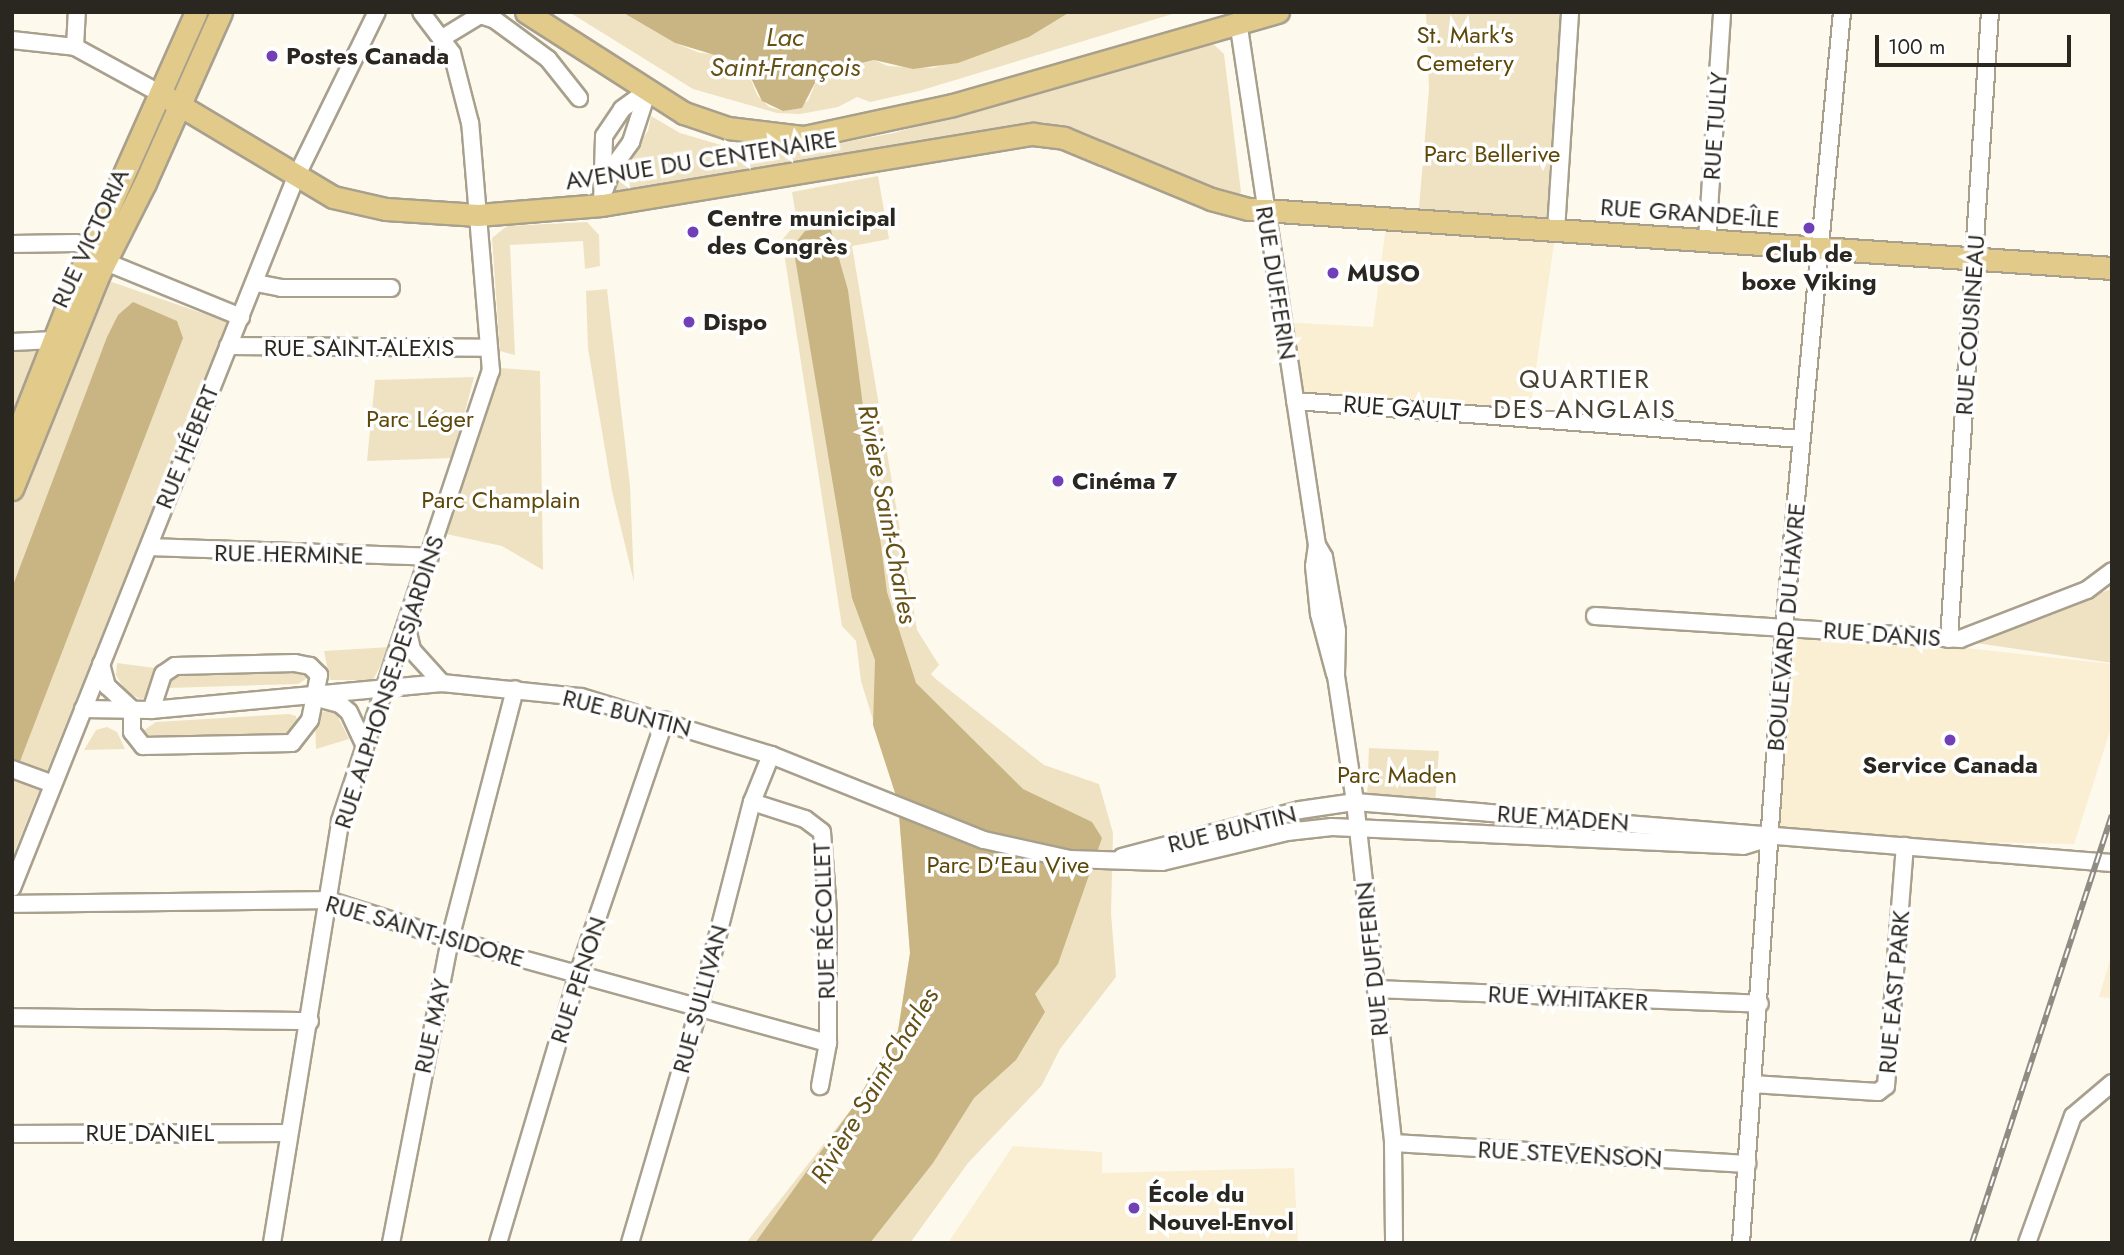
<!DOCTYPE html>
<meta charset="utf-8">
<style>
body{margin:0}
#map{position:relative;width:2124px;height:1255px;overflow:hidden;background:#fef9ed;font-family:Jost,sans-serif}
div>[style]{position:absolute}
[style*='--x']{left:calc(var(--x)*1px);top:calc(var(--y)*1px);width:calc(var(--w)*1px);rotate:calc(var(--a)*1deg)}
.built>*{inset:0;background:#faefd3}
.green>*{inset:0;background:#efe2c3}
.water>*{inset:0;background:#c9b583}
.roads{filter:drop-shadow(2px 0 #a8a08d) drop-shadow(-2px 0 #a8a08d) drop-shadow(0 2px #a8a08d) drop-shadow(0 -2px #a8a08d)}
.minor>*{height:16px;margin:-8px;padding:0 8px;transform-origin:8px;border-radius:8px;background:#fff}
.major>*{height:21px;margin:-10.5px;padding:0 10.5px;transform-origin:10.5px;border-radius:10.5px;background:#e1ca8a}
.rail>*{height:6px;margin-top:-3px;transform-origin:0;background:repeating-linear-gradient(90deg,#fff 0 10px,#908c83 0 20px);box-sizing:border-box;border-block:2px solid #908c83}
.dots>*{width:19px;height:19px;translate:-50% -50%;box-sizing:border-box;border:4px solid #fff;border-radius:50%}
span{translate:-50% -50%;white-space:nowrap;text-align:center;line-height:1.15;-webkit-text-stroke:7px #fff;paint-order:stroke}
.park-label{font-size:24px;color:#5d4809}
.poi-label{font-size:24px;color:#2a2720;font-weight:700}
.left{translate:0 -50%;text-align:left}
.street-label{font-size:24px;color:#2a2720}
.water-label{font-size:26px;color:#655015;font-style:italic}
.neighbourhood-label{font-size:26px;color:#494232;letter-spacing:2px}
.frame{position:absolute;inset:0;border:14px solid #2a2720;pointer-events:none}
.scale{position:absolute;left:1875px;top:35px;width:196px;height:32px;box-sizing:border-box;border:4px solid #2a2720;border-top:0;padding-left:9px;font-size:21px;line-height:24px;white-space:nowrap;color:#2a2720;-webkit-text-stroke:5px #fff;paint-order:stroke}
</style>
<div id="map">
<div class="built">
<i style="clip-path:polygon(1387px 218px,1556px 230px,1529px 417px,1295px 401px,1282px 322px,1373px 327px)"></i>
<i style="clip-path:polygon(1784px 628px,2112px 664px,2112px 725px,2074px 844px,1770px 838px)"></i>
<i style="clip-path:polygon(2112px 953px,2112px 998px,2099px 997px)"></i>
<i style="clip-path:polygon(1013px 1146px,1102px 1152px,1102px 1173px,1294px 1168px,1298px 1243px,948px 1243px)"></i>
</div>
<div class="green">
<i style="clip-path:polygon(569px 12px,622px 12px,675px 43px,700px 53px,721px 54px,748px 72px,757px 95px,769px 107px,784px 111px,808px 101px,818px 77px,874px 60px,888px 66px,933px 68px,1029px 37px,1070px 12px,1179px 12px,919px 91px,870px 102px,857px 97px,838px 107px,800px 114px,777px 113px,693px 89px)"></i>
<i style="clip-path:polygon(1426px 12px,1569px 12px,1556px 230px,1418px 220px,1429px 89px)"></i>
<i style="clip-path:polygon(1210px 41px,1224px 54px,1241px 192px,1237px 198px,1073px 136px,613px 196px,616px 174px,648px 131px,651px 116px,680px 133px,738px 150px,802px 150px,894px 133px)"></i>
<i style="clip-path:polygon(878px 176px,889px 239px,852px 246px,917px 630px,939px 665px,931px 674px,937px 680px,1044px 765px,1099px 784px,1113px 833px,1111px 913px,1116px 977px,1060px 1049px,1042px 1085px,968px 1163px,910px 1243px,746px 1243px,853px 1107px,898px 1031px,910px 953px,898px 802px,861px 681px,856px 641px,842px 626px,782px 240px,797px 222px,792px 192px)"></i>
<i style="clip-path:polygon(587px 222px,599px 235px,600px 266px,585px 269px,583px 241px,510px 245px,515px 355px,500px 351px,492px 238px,507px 226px)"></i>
<i style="clip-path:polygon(106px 280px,228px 322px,12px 858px,12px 509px)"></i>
<i style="clip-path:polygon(607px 289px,630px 486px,634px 582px,612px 491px,588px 348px,586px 291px)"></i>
<i style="clip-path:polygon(49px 340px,12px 446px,12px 342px)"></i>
<i style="clip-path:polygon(500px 368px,540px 371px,543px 570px,502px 546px,446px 534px)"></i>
<i style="clip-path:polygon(474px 377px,453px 458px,367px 461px,375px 380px)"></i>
<i style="clip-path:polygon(2112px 577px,2112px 663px,1949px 639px,2109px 590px)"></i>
<i style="clip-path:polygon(390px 647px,373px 680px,330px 680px,324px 651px)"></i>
<i style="clip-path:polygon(117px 663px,155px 668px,151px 697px,140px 699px,126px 692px,116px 675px)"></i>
<i style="clip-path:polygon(181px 670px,305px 670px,312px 675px,298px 684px,168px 688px,164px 683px)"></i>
<i style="clip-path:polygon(325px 711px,336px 713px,349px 739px,316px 749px,315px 717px)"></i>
<i style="clip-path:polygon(289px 714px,296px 716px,298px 725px,287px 733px,148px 737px,143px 731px,156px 722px)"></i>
<i style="clip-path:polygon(107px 727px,117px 732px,125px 749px,84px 750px,96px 730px)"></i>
<i style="clip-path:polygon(1369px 748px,1439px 751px,1435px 804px,1367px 798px)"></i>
</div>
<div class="water">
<i style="clip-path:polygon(622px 12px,1070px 12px,1029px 37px,958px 63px,913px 69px,874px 60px,830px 71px,818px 77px,802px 108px,783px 111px,762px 101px,748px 72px,738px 62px,675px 43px)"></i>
<i style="clip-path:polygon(830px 227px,848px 290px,887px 592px,916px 683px,1023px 789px,1092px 822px,1102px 838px,1058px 964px,1035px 994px,1045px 1012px,1016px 1060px,974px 1098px,933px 1163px,870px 1243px,755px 1243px,853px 1107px,898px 1031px,910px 953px,898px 802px,873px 725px,875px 660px,852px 598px,793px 246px,805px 231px)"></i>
<i style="clip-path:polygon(133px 302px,177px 321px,183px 338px,12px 782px,12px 588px,107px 337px,118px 315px)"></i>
</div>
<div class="roads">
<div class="minor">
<i style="--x:1238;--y:21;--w:530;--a:81.43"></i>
<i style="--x:1317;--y:545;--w:21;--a:98"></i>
<i style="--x:1314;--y:566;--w:48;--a:84.1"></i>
<i style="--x:1319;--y:614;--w:62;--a:75.1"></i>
<i style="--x:444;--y:37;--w:42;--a:-31.4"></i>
<i style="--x:480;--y:15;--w:16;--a:18"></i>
<i style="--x:495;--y:20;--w:66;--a:36.3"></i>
<i style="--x:548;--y:59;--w:50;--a:51.5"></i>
<i style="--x:12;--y:40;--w:63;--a:6.3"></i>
<i style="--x:75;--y:47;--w:98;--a:28.7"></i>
<i style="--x:75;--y:47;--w:35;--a:-87"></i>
<i style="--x:605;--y:189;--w:23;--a:-70"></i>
<i style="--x:613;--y:167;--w:31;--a:-54"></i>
<i style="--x:631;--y:142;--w:55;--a:-71.9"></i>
<i style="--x:602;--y:205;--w:69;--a:-88.3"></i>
<i style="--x:604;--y:136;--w:32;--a:-56"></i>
<i style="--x:622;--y:109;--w:32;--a:-36"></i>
<i style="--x:1556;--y:230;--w:218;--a:-86.3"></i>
<i style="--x:1707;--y:240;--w:228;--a:-86.2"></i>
<i style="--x:12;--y:244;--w:64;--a:-0.9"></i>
<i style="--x:76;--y:243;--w:17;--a:17"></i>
<i style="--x:106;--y:262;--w:146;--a:22.2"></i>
<i style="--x:256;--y:283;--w:25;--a:11"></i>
<i style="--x:281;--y:288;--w:110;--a:0"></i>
<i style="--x:12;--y:342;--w:43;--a:-2.7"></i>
<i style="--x:228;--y:346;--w:261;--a:0.4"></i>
<i style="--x:1295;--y:401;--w:508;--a:4.29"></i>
<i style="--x:1317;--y:545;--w:14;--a:60"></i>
<i style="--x:1324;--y:557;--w:75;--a:80"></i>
<i style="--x:1337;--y:631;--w:45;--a:91.3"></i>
<i style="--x:1336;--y:676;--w:127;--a:81.4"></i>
<i style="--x:1355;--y:802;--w:343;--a:83.6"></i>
<i style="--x:1393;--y:1143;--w:100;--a:89.4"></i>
<i style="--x:149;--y:547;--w:281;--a:2"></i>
<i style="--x:1595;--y:616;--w:366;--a:3.6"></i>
<i style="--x:1960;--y:639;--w:136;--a:-21.1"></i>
<i style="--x:2087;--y:590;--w:31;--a:-37"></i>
<i style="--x:407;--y:628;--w:23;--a:77"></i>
<i style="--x:412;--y:650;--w:45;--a:47.7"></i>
<i style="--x:1949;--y:639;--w:628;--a:-86.26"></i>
<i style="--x:101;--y:664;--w:23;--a:75"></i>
<i style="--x:107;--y:686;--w:34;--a:43"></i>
<i style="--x:321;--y:699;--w:20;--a:15"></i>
<i style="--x:340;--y:704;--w:12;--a:42"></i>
<i style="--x:349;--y:712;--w:35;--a:65"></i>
<i style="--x:83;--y:709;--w:68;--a:0.8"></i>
<i style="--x:151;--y:710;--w:292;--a:-5.3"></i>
<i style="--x:442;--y:683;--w:140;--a:5.8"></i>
<i style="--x:581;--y:697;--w:199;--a:17"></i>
<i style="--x:771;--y:755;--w:229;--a:21.8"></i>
<i style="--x:984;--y:840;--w:88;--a:12.5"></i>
<i style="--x:1070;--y:859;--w:92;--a:1.9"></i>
<i style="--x:1162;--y:862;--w:129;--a:-13.5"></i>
<i style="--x:1287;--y:832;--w:45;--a:-6.3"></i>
<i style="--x:1332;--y:827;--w:411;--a:2.6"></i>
<i style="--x:1743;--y:846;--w:28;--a:-17"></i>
<i style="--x:132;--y:709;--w:23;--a:90"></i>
<i style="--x:132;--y:732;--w:18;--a:52"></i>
<i style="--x:143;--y:746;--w:149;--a:-1.2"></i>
<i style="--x:292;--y:743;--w:29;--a:-52"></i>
<i style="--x:310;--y:720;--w:46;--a:-78.7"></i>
<i style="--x:319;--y:675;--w:13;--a:-135"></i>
<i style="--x:310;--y:666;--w:15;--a:-169"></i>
<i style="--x:295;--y:663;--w:120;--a:178.6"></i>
<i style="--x:175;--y:666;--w:14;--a:146"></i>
<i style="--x:163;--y:674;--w:38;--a:108"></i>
<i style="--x:12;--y:769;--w:44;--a:20.1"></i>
<i style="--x:752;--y:802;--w:56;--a:17.8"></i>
<i style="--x:805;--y:819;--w:21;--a:37"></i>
<i style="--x:822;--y:832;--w:80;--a:85.7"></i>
<i style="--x:828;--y:912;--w:131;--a:90"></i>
<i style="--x:828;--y:1043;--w:44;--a:100.5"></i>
<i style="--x:1122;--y:857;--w:184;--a:-14.8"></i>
<i style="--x:1300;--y:810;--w:56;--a:-8.3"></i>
<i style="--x:1355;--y:802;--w:759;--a:4.61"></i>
<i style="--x:12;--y:888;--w:766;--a:-68.23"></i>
<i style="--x:296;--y:177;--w:184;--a:-63.9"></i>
<i style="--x:12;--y:904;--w:316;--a:-0.7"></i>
<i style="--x:328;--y:900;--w:128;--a:17.7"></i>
<i style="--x:450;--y:939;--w:392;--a:15.4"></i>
<i style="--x:1376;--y:989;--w:384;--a:2.2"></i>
<i style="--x:12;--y:1017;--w:298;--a:0.8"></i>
<i style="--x:1752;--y:1084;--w:126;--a:3.6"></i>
<i style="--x:1878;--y:1092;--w:10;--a:-37"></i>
<i style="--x:1886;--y:1086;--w:241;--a:-85.5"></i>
<i style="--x:12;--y:1134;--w:276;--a:-0.2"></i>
<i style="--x:1393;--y:1143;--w:355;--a:3.4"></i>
<i style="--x:272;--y:1243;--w:427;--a:-80.8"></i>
<i style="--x:340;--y:821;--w:475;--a:-71.5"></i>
<i style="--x:491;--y:371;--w:249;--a:-94.8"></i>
<i style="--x:470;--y:123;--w:72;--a:-104.4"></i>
<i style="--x:452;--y:53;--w:51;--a:-127.1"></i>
<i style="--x:391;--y:1243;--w:310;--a:-79"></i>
<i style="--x:450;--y:939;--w:258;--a:-75.4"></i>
<i style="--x:498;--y:1243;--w:281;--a:-73.4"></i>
<i style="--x:578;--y:974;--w:268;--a:-71.1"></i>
<i style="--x:630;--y:1243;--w:245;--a:-73.6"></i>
<i style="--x:699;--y:1008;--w:213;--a:-75.6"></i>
<i style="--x:752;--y:802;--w:51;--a:-68"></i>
<i style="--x:1741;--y:1243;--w:617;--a:-86"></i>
<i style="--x:1784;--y:628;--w:619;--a:-84.62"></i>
<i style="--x:2027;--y:1243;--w:135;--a:-70.1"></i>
<i style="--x:2073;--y:1116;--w:51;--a:-40.2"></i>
</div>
<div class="major">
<i style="--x:526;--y:12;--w:188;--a:32.6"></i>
<i style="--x:684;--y:113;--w:46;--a:18.8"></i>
<i style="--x:728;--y:128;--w:77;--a:6.8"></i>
<i style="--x:804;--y:137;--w:152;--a:-12.1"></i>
<i style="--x:953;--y:105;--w:338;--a:-16"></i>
<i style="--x:161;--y:94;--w:200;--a:30.9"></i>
<i style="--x:333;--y:197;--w:54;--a:12.8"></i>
<i style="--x:386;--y:209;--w:92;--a:3.7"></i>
<i style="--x:478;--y:215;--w:124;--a:-4.6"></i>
<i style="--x:602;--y:205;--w:437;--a:-9.4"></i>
<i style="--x:1033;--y:134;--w:31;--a:7"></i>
<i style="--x:1064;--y:138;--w:159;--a:22.5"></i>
<i style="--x:1211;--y:199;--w:39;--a:15"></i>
<i style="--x:1249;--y:209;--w:865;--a:3.91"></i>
<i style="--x:12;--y:446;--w:193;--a:-68.5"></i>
<i style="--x:83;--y:266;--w:278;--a:-66"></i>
<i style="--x:12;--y:489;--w:230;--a:-68"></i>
<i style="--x:98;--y:276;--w:104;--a:-63.2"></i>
<i style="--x:145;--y:183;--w:187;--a:-66"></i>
</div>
</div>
<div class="rail">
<i style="--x:1972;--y:1243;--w:450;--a:-71.9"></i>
</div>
<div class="dots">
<i style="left:272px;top:56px;background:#7140b7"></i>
<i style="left:1809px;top:228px;background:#7140b7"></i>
<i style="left:693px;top:232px;background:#7140b7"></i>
<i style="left:1333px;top:273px;background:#7140b7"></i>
<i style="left:689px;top:322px;background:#7140b7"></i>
<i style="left:1058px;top:481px;background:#7140b7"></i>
<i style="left:1950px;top:740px;background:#7140b7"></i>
<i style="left:1134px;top:1208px;background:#7140b7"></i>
</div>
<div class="park-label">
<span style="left:1465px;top:49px">St. Mark's<br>Cemetery</span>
<span style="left:1492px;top:154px">Parc Bellerive</span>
<span style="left:420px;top:419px">Parc Léger</span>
<span style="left:501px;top:500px">Parc Champlain</span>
<span style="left:1397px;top:775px">Parc Maden</span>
<span style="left:1008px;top:865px">Parc D'Eau Vive</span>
</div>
<div class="poi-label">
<span class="left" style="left:286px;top:56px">Postes Canada</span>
<span class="left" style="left:707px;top:232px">Centre municipal<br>des Congrès</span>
<span style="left:1809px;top:268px">Club de<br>boxe Viking</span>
<span class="left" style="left:1347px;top:273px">MUSO</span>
<span class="left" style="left:703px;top:322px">Dispo</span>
<span class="left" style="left:1072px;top:481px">Cinéma 7</span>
<span style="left:1950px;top:765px">Service Canada</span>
<span class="left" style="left:1148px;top:1208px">École du<br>Nouvel-Envol</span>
</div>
<div class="street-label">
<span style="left:1715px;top:126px;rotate:-86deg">RUE TULLY</span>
<span style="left:701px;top:160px;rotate:-9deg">AVENUE DU CENTENAIRE</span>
<span style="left:1690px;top:213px;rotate:4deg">RUE GRANDE-ÎLE</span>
<span style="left:90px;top:238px;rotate:-65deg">RUE VICTORIA</span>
<span style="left:1276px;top:283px;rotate:81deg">RUE DUFFERIN</span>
<span style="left:1970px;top:325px;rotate:-86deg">RUE COUSINEAU</span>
<span style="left:359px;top:348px">RUE SAINT-ALEXIS</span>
<span style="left:1402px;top:408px;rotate:4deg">RUE GAULT</span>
<span style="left:187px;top:447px;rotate:-68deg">RUE HÉBERT</span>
<span style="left:289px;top:554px;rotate:1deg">RUE HERMINE</span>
<span style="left:1786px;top:627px;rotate:-85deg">BOULEVARD DU HAVRE</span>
<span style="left:1882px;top:634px;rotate:4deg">RUE DANIS</span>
<span style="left:389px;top:682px;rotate:-72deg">RUE ALPHONSE-DESJARDINS</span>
<span style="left:627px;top:713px;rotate:14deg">RUE BUNTIN</span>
<span style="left:1563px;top:818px;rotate:4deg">RUE MADEN</span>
<span style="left:1232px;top:829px;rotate:-14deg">RUE BUNTIN</span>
<span style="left:824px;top:921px;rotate:-92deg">RUE RÉCOLLET</span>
<span style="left:425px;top:931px;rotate:16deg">RUE SAINT-ISIDORE</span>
<span style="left:1372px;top:959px;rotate:-96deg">RUE DUFFERIN</span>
<span style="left:578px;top:980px;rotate:-72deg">RUE PENON</span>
<span style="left:1894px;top:992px;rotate:-85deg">RUE EAST PARK</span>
<span style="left:1568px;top:998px;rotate:3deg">RUE WHITAKER</span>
<span style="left:700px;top:999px;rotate:-75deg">RUE SULLIVAN</span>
<span style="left:432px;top:1026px;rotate:-78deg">RUE MAY</span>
<span style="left:150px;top:1133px">RUE DANIEL</span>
<span style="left:1570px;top:1154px;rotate:3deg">RUE STEVENSON</span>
</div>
<div class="water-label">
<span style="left:785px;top:53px">Lac<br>Saint-François</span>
<span style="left:887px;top:514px;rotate:79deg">Rivière Saint-Charles</span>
<span style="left:875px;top:1086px;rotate:-59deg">Rivière Saint-Charles</span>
</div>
<div class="neighbourhood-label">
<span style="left:1585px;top:395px">QUARTIER<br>DES ANGLAIS</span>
</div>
<div class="frame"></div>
<div class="scale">100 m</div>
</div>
